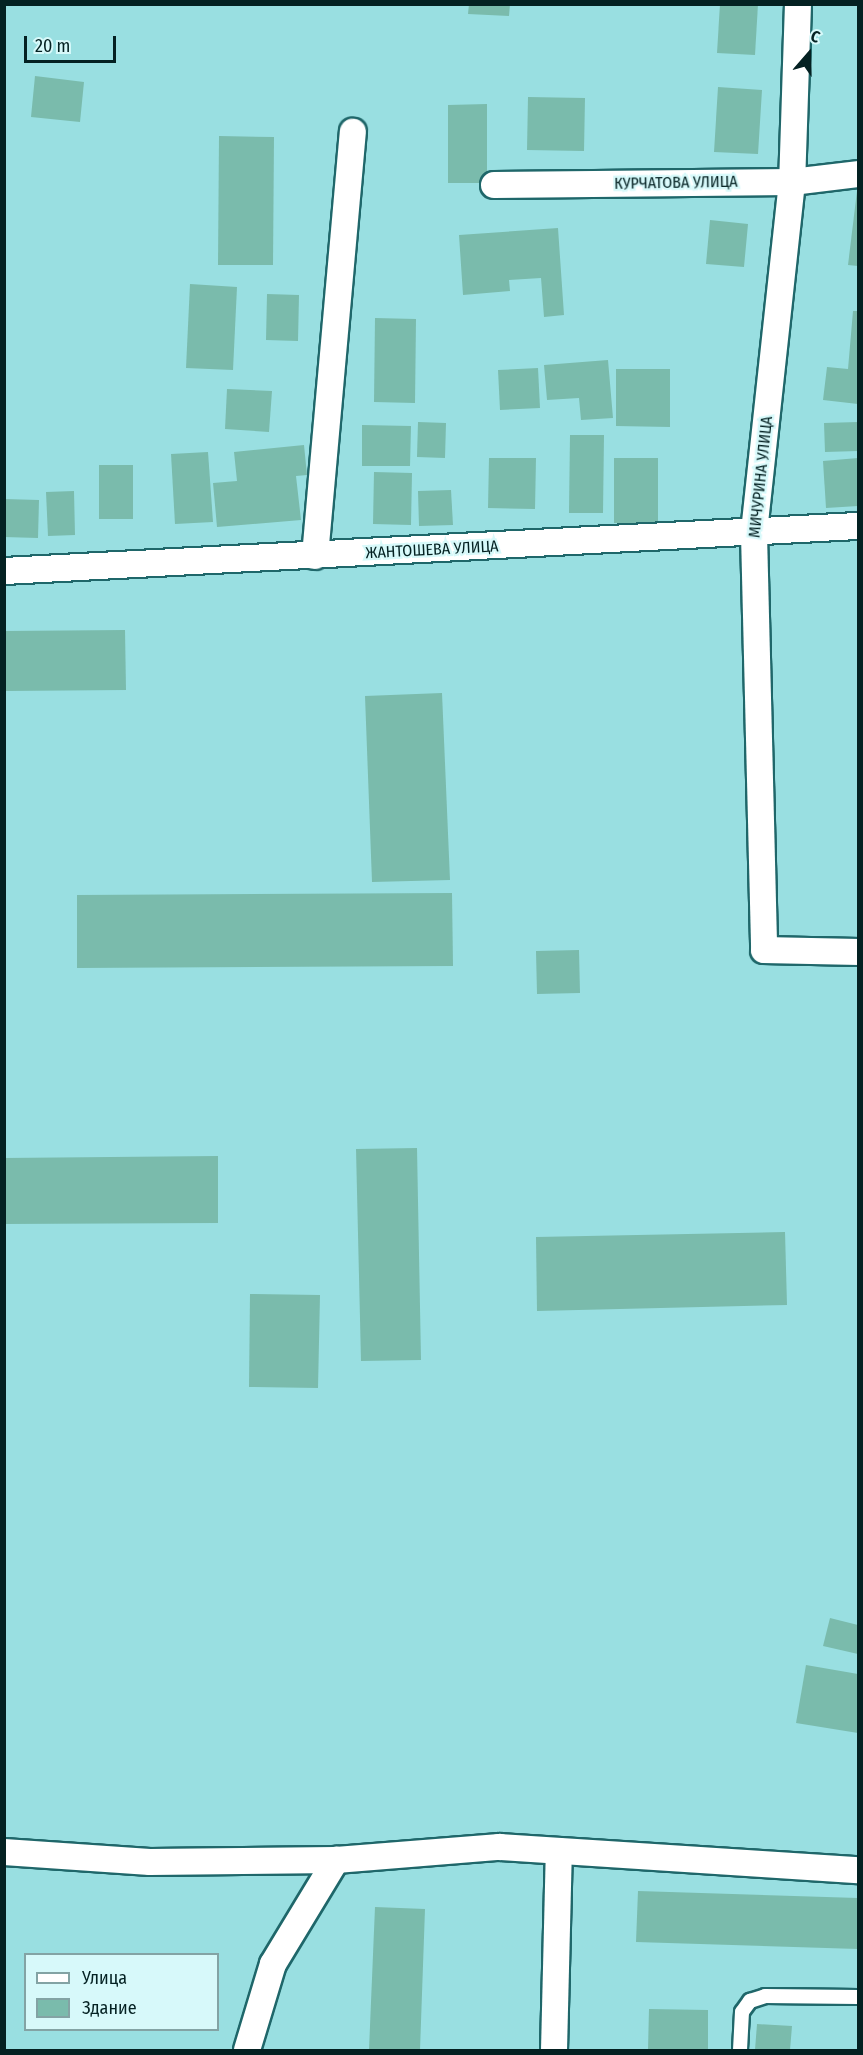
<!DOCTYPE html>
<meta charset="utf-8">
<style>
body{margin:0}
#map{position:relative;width:863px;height:2055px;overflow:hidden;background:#99dfe1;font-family:"Fira Sans Condensed",sans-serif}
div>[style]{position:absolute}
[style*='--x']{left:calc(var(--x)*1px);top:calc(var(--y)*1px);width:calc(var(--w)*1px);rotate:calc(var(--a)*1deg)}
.building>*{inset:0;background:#7abbac}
.roads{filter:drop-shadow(2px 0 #1f676a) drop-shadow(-2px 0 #1f676a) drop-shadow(0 2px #1f676a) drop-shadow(0 -2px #1f676a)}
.lane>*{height:14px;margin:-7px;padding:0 7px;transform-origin:7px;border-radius:7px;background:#fff}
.street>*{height:26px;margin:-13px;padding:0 13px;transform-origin:13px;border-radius:13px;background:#fff}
span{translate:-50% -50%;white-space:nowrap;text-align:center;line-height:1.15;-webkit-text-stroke:4.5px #d7f9fa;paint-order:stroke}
.street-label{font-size:16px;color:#042122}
.frame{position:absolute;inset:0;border:6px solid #042122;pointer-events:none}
.legend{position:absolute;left:24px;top:1953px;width:195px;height:78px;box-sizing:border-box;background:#d7f9fa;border:2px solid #83a3a4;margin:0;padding:8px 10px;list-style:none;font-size:18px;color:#042122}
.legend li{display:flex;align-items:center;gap:12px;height:30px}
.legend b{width:30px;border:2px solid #83a3a4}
.north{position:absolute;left:779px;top:24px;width:60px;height:60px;-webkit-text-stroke:4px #d7f9fa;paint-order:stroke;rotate:20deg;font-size:16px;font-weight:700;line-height:24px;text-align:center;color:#042122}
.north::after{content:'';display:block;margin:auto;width:21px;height:27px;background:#042122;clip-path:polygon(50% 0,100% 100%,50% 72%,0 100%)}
.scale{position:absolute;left:24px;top:36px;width:92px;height:27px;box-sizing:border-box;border:3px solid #042122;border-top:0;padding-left:8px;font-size:18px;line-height:21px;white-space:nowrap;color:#042122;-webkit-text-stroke:4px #d7f9fa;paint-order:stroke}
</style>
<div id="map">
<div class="building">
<i style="clip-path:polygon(469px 4px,510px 4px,509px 16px,468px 14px)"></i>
<i style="clip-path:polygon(720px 4px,758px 4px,755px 55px,717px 53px)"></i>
<i style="clip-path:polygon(35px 76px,84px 82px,80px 122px,31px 117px)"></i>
<i style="clip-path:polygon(718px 87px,762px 90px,758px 154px,714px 152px)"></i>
<i style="clip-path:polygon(528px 97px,585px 98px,584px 151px,527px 150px)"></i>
<i style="clip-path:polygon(487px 104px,487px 183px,448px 183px,448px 105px)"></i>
<i style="clip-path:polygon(219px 136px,274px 137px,273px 265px,218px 265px)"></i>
<i style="clip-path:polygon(857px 191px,858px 191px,858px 266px,848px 265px)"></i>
<i style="clip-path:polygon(710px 220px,748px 224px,744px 267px,706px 264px)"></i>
<i style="clip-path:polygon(558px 228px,564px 315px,544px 317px,541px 278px,509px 280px,510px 291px,463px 295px,459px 235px)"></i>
<i style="clip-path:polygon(190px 284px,237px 287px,233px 370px,186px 368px)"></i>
<i style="clip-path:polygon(267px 294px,299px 295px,298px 341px,266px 340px)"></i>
<i style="clip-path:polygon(853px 311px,858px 311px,858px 404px,823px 400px,827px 367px,848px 369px)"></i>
<i style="clip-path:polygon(375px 318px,416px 319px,415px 403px,374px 402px)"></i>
<i style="clip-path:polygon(608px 360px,613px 418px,581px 420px,579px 398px,547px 400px,544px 365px)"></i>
<i style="clip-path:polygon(538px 368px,540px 408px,500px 410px,498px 370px)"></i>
<i style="clip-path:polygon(616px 369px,670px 369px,670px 427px,616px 426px)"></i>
<i style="clip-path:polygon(227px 389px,272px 391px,269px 432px,225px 429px)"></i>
<i style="clip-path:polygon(418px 422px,446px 423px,445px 458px,417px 457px)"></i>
<i style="clip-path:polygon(858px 422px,858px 451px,825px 452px,824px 423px)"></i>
<i style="clip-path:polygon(362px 425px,411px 426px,410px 466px,362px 466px)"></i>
<i style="clip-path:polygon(570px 435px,604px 435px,603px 513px,569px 513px)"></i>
<i style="clip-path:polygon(304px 445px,307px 475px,296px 476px,301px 520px,217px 527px,213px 483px,237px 481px,234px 452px)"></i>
<i style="clip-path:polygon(208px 452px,213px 522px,175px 524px,171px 454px)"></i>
<i style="clip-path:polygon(489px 458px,536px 458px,535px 509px,488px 508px)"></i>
<i style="clip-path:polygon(614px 458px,658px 458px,658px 523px,614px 523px)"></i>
<i style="clip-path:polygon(858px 458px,858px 506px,826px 508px,823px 461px)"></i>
<i style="clip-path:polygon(99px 465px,133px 465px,133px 519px,99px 519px)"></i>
<i style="clip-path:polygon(374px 472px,412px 473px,411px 525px,373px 524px)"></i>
<i style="clip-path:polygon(451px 490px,453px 525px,419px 526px,418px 491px)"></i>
<i style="clip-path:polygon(74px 491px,75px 535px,48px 536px,46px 492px)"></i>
<i style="clip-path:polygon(4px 499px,39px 500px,38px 538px,4px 537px)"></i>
<i style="clip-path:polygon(125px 630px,126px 690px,4px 691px,4px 631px)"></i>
<i style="clip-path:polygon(442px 693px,450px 880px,372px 882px,365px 696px)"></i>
<i style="clip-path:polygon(452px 893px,453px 966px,77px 968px,77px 895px)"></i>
<i style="clip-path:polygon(579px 950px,580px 993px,537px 994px,536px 951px)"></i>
<i style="clip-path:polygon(417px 1148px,421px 1360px,361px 1361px,356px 1149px)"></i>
<i style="clip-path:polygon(218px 1156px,218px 1223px,4px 1224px,4px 1158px)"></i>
<i style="clip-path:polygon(785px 1232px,787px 1305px,537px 1311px,536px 1237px)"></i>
<i style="clip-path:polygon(250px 1294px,320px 1295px,318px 1388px,249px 1387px)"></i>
<i style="clip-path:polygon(830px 1618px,858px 1625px,858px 1654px,823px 1646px)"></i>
<i style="clip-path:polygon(806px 1665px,858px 1674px,858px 1733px,796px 1723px)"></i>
<i style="clip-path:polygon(638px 1891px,858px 1898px,858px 1949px,636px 1942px)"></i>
<i style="clip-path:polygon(375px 1907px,425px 1909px,420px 2050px,369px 2050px)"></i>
<i style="clip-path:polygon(649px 2009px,708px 2010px,708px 2050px,648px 2050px)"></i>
<i style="clip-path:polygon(757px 2024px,792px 2026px,790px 2050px,755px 2050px)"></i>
</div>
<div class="roads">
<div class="lane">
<i style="--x:740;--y:2050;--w:38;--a:-87"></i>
<i style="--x:742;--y:2012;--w:14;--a:-54"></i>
<i style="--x:750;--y:2001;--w:16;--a:-18"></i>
<i style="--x:765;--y:1996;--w:93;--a:0.6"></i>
</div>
<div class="street">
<i style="--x:798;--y:4;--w:178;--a:91.9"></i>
<i style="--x:792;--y:182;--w:354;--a:96.2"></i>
<i style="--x:754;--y:534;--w:416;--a:88.6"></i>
<i style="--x:764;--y:950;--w:94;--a:1.2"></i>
<i style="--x:494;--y:185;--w:298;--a:-0.6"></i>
<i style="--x:792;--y:182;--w:66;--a:-6.9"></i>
<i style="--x:315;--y:556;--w:426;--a:-84.9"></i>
<i style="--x:4;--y:571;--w:855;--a:-3.02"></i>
<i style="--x:4;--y:1852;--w:146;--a:3.9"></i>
<i style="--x:150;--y:1862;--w:186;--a:-0.6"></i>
<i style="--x:336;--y:1860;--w:164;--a:-4.6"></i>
<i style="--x:499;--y:1847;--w:360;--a:3.7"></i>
<i style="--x:247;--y:2050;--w:90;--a:-73.2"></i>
<i style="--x:273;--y:1964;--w:122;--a:-58.8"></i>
<i style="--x:554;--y:2050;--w:199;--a:-88.6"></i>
</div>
</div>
<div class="street-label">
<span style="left:676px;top:183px;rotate:-1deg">КУРЧАТОВА УЛИЦА</span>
<span style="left:761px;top:477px;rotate:-84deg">МИЧУРИНА УЛИЦА</span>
<span style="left:432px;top:550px;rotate:-3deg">ЖАНТОШЕВА УЛИЦА</span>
</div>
<div class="frame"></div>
<ul class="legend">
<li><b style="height:8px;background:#fff"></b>Улица</li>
<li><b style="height:16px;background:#7abbac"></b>Здание</li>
</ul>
<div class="north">С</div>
<div class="scale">20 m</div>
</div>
